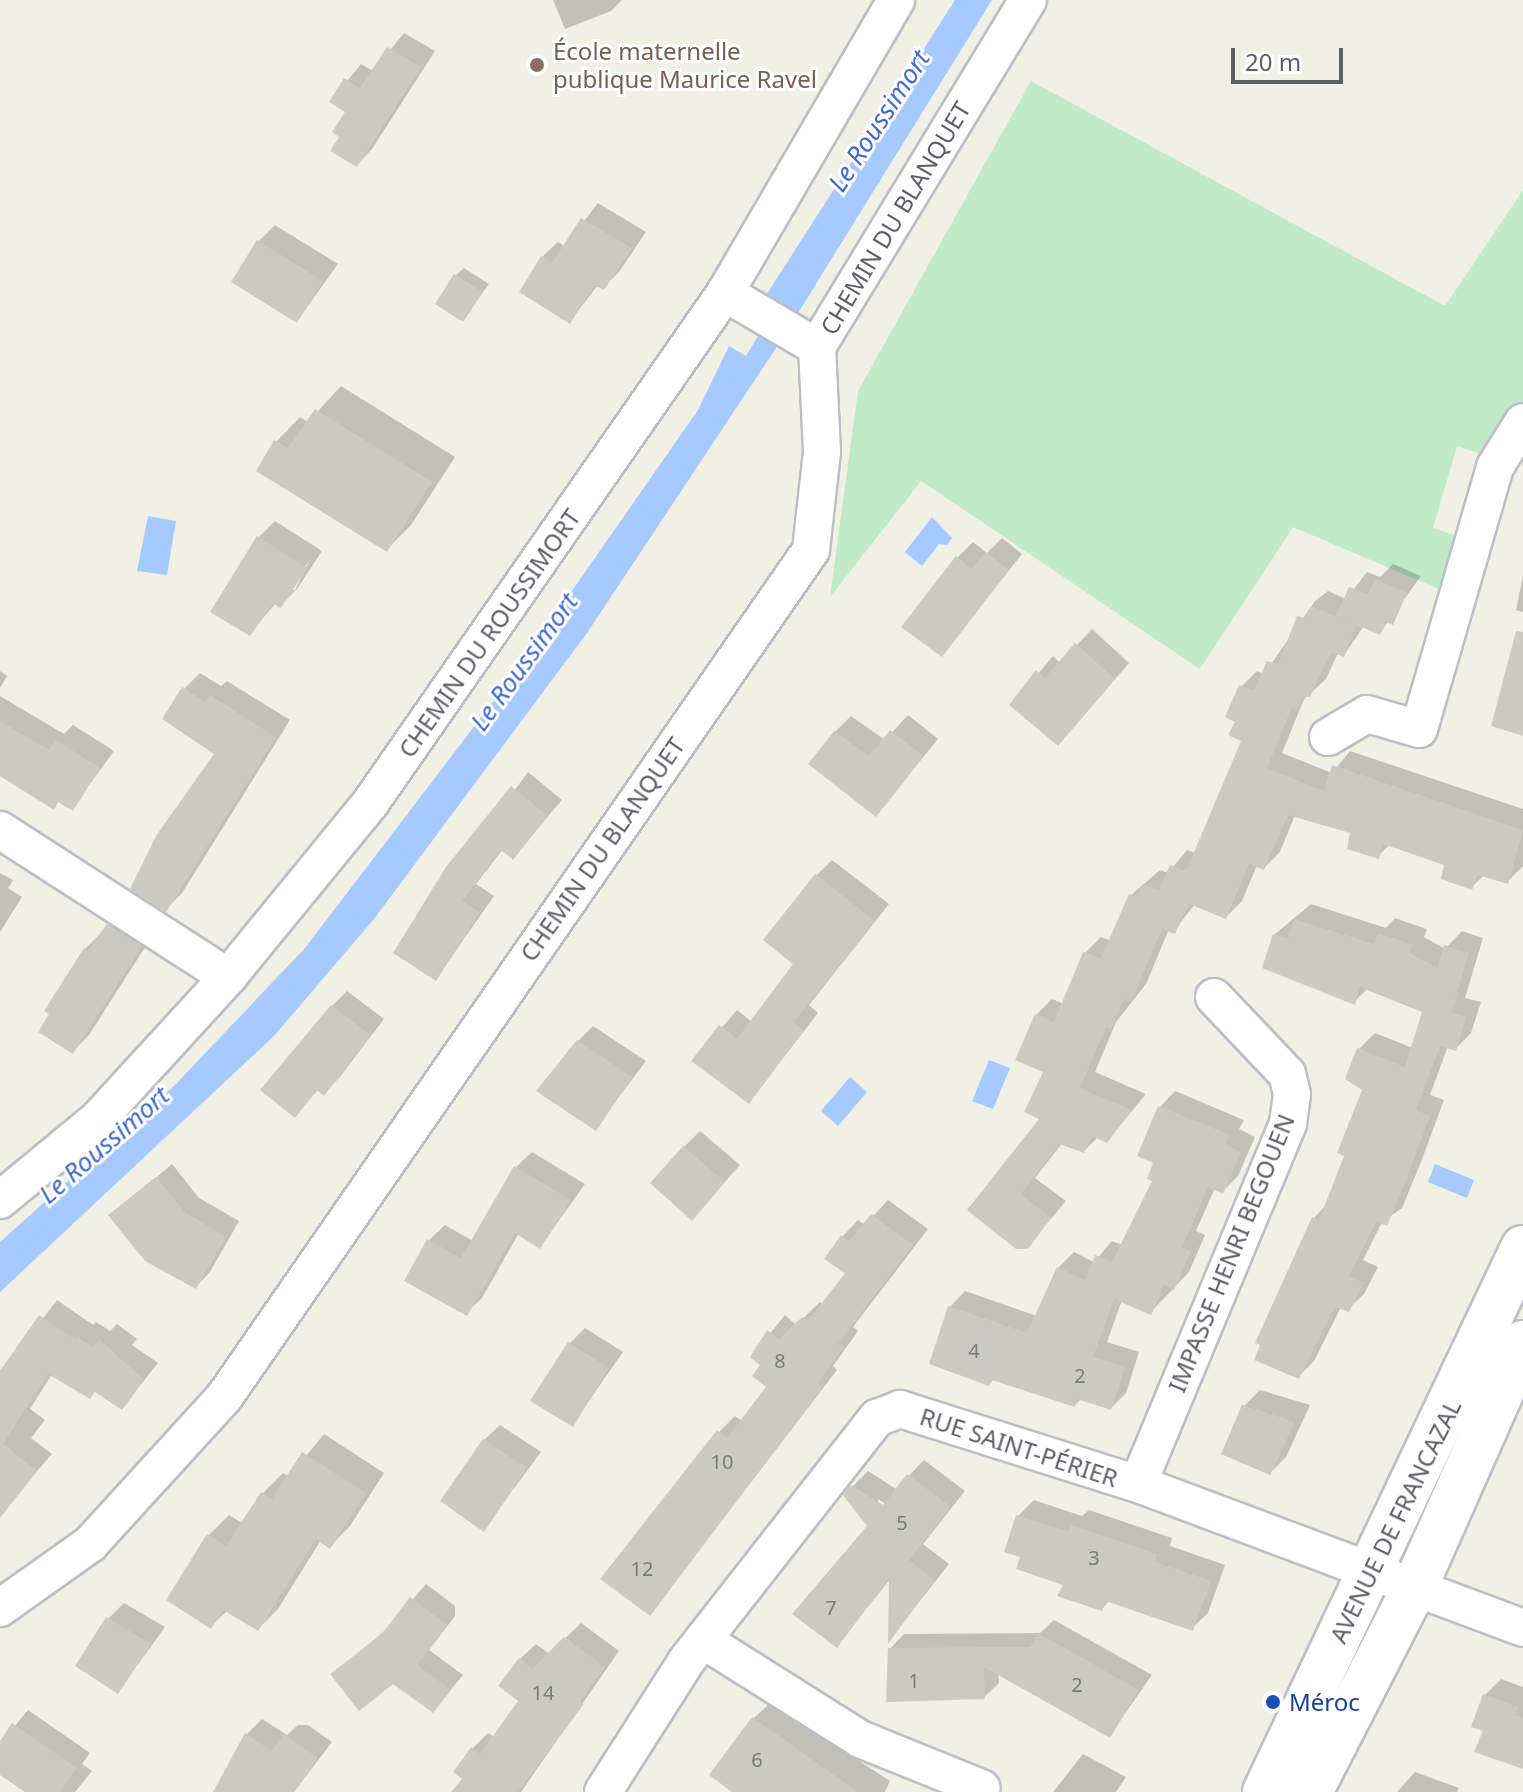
<!DOCTYPE html>
<meta charset="utf-8">
<style>
body{margin:0}
#map{position:relative;width:1523px;height:1792px;overflow:hidden;background:#f0f0e5;font-family:"Noto Sans",sans-serif}
div>[style]{position:absolute}
[style*='--x']{left:calc(var(--x)*1px);top:calc(var(--y)*1px);width:calc(var(--w)*1px);rotate:calc(var(--a)*1deg)}
.green>*{inset:0;background:#c0eac7}
.water>*{inset:0;background:#a6c9ff}
.shadow>*{inset:0;background:#0003}
.building>*{inset:0;background:#cbcac2}
.roads{filter:drop-shadow(2px 0 #bdbec5) drop-shadow(-2px 0 #bdbec5) drop-shadow(0 2px #bdbec5) drop-shadow(0 -2px #bdbec5)}
.street>*{height:36px;margin:-18px;padding:0 18px;transform-origin:18px;border-radius:18px;background:#fff}
.secondary>*{height:44px;margin:-22px;padding:0 22px;transform-origin:22px;border-radius:22px;background:#fff}
.dots>*{width:22px;height:22px;translate:-50% -50%;box-sizing:border-box;border:4px solid #fff;border-radius:50%}
span{translate:-50% -50%;white-space:nowrap;text-align:center;line-height:1.15;-webkit-text-stroke:6px #fff;paint-order:stroke}
.number-label{font-size:20px;color:#787a7e}
.number-label span{-webkit-text-stroke-width:0}
.education-label{font-size:24px;color:#785e54}
.left{translate:0 -50%;text-align:left}
.street-label{font-size:24px;color:#5d5f67}
.transit-label{font-size:24px;color:#164399}
.water-label{font-size:26px;color:#3e6bcd;font-style:italic}
.scale{position:absolute;left:1231px;top:48px;width:112px;height:36px;box-sizing:border-box;border:4px solid #5d5f67;border-top:0;padding-left:10px;font-size:24px;line-height:28px;white-space:nowrap;color:#5d5f67;-webkit-text-stroke:6px #fff;paint-order:stroke}
</style>
<div id="map">
<div class="green">
<i style="clip-path:polygon(1031px 81px,1445px 306px,1523px 190px,1523px 403px,1502px 421px,1484px 455px,1457px 446px,1433px 528px,1457px 536px,1441px 590px,1293px 527px,1200px 669px,921px 481px,830px 597px,858px 391px)"></i>
</div>
<div class="water">
<i style="clip-path:polygon(955px 0,992px 0,780px 342px,587px 633px,374px 919px,274px 1036px,0 1292px,0 1242px,175px 1085px,305px 948px,512px 677px,698px 410px,729px 346px,746px 356px,761px 331px,765px 297px)"></i>
<i style="clip-path:polygon(148px 516px,176px 521px,167px 575px,137px 571px)"></i>
<i style="clip-path:polygon(932px 517px,952px 538px,947px 545px,939px 544px,922px 566px,905px 552px)"></i>
<i style="clip-path:polygon(989px 1060px,1010px 1068px,993px 1109px,972px 1101px)"></i>
<i style="clip-path:polygon(850px 1077px,867px 1092px,838px 1126px,821px 1111px)"></i>
<i style="clip-path:polygon(1435px 1164px,1474px 1180px,1467px 1198px,1428px 1182px)"></i>
</div>
<div class="shadow">
<i style="clip-path:polygon(553px 0,622px 0,611px 11px,565px 29px)"></i>
<i style="clip-path:polygon(404px 33px,435px 51px,372px 149px,357px 165px,342px 137px,347px 111px,331px 101px,361px 64px,373px 71px)"></i>
<i style="clip-path:polygon(598px 203px,646px 232px,619px 272px,603px 288px,598px 285px,570px 321px,542px 257px,558px 242px,565px 246px)"></i>
<i style="clip-path:polygon(275px 225px,338px 264px,297px 321px,258px 242px)"></i>
<i style="clip-path:polygon(464px 268px,489px 284px,463px 320px,456px 275px)"></i>
<i style="clip-path:polygon(341px 386px,455px 457px,411px 525px,387px 549px,276px 442px,300px 417px,308px 422px)"></i>
<i style="clip-path:polygon(evenodd,275px 521px,322px 551px,297px 589px,281px 605px,276px 603px,249px 634px,259px 537px,275px 521px,311px 558px,295px 590px,290px 590px,311px 558px)"></i>
<i style="clip-path:polygon(1002px 538px,1022px 554px,942px 655px,958px 557px,973px 542px,987px 553px)"></i>
<i style="clip-path:polygon(1393px 564px,1421px 576px,1380px 633px,1364px 626px,1344px 655px,1338px 653px,1326px 679px,1304px 699px,1282px 753px,1332px 773px,1350px 751px,1523px 809px,1523px 866px,1507px 882px,1484px 875px,1472px 887px,1446px 863px,1390px 844px,1378px 856px,1352px 832px,1295px 815px,1280px 852px,1264px 868px,1257px 865px,1242px 901px,1226px 917px,1195px 904px,1174px 931px,1169px 929px,1146px 984px,1116px 1022px,1095px 1072px,1146px 1094px,1107px 1141px,1098px 1137px,1084px 1151px,1063px 1142px,1035px 1178px,1066px 1201px,1027px 1247px,970px 1210px,1042px 1118px,1046px 1071px,1036px 1015px,1052px 999px,1064px 1004px,1085px 953px,1101px 937px,1111px 941px,1130px 896px,1160px 870px,1168px 873px,1187px 850px,1195px 853px,1244px 740px,1237px 721px,1241px 687px,1257px 671px,1264px 674px,1315px 601px,1328px 591px,1346px 599px,1367px 572px,1380px 577px)"></i>
<i style="clip-path:polygon(1523px 576px,1523px 612px,1516px 610px)"></i>
<i style="clip-path:polygon(1092px 629px,1129px 663px,1073px 728px,1012px 705px,1053px 656px,1060px 663px)"></i>
<i style="clip-path:polygon(0 671px,7px 676px,0 688px)"></i>
<i style="clip-path:polygon(200px 673px,221px 686px,227px 681px,290px 720px,182px 893px,166px 909px,216px 753px,184px 689px)"></i>
<i style="clip-path:polygon(0 696px,64px 734px,73px 725px,114px 751px,72px 808px,60px 800px,53px 808px,0 774px)"></i>
<i style="clip-path:polygon(908px 715px,938px 739px,876px 815px,835px 732px,851px 716px,885px 740px)"></i>
<i style="clip-path:polygon(528px 772px,562px 800px,513px 857px,503px 849px,476px 884px,494px 896px,436px 979px,396px 952px)"></i>
<i style="clip-path:polygon(832px 860px,889px 904px,809px 1005px,818px 1013px,749px 1102px,693px 1061px,737px 1010px,752px 1022px,796px 964px,816px 876px)"></i>
<i style="clip-path:polygon(0 873px,13px 880px,8px 888px,22px 897px,0 932px)"></i>
<i style="clip-path:polygon(1311px 904px,1386px 928px,1395px 918px,1409px 923px,1427px 929px,1424px 937px,1445px 949px,1462px 931px,1483px 938px,1465px 998px,1481px 1002px,1471px 1033px,1455px 1049px,1448px 1046px,1430px 1095px,1444px 1100px,1421px 1162px,1402px 1208px,1382px 1222px,1363px 1260px,1378px 1267px,1364px 1294px,1348px 1309px,1341px 1307px,1314px 1361px,1298px 1377px,1314px 1218px,1327px 1204px,1347px 1155px,1364px 1089px,1347px 1078px,1359px 1049px,1375px 1033px,1413px 1048px,1425px 1011px,1368px 988px,1354px 1002px,1274px 935px)"></i>
<i style="clip-path:polygon(124px 910px,156px 930px,89px 1035px,73px 1051px,85px 949px)"></i>
<i style="clip-path:polygon(347px 991px,384px 1019px,339px 1078px,324px 1093px,319px 1089px,295px 1115px,332px 1006px)"></i>
<i style="clip-path:polygon(593px 1026px,646px 1061px,595px 1128px,578px 1041px)"></i>
<i style="clip-path:polygon(1175px 1091px,1244px 1120px,1239px 1129px,1255px 1137px,1238px 1176px,1223px 1191px,1215px 1188px,1196px 1231px,1205px 1235px,1189px 1272px,1150px 1313px,1122px 1300px,1107px 1342px,1139px 1352px,1126px 1393px,1111px 1408px,1082px 1398px,1075px 1405px,994px 1379px,989px 1384px,950px 1307px,965px 1291px,1037px 1316px,1058px 1268px,1074px 1252px,1094px 1262px,1112px 1241px,1123px 1245px,1155px 1180px,1160px 1107px)"></i>
<i style="clip-path:polygon(700px 1131px,740px 1165px,692px 1218px,684px 1147px)"></i>
<i style="clip-path:polygon(532px 1152px,585px 1184px,540px 1247px,519px 1233px,482px 1298px,466px 1313px,429px 1240px,445px 1225px,473px 1241px,516px 1167px)"></i>
<i style="clip-path:polygon(172px 1164px,199px 1198px,239px 1221px,210px 1272px,196px 1287px,111px 1216px)"></i>
<i style="clip-path:polygon(888px 1200px,928px 1229px,853px 1327px,858px 1331px,833px 1366px,837px 1370px,650px 1614px,719px 1432px,735px 1416px,742px 1421px,769px 1386px,763px 1365px,752px 1356px,785px 1315px,796px 1325px,820px 1302px,823px 1305px,848px 1273px,843px 1236px,858px 1220px,865px 1225px)"></i>
<i style="clip-path:polygon(57px 1300px,93px 1325px,96px 1322px,110px 1331px,117px 1324px,137px 1339px,132px 1345px,158px 1363px,122px 1408px,96px 1390px,52px 1374px,30px 1409px,45px 1420px,31px 1438px,52px 1454px,10px 1502px,0 1495px,0 1375px)"></i>
<i style="clip-path:polygon(585px 1328px,623px 1352px,572px 1425px,569px 1344px)"></i>
<i style="clip-path:polygon(1260px 1390px,1310px 1405px,1286px 1457px,1270px 1473px,1244px 1406px)"></i>
<i style="clip-path:polygon(500px 1425px,541px 1452px,484px 1529px,484px 1440px)"></i>
<i style="clip-path:polygon(324px 1434px,384px 1473px,350px 1526px,330px 1546px,321px 1540px,278px 1609px,258px 1629px,228px 1610px,211px 1626px,169px 1599px,209px 1535px,229px 1515px,243px 1524px,263px 1493px,283px 1473px,289px 1477px)"></i>
<i style="clip-path:polygon(evenodd,924px 1460px,965px 1491px,923px 1544px,949px 1564px,890px 1639px,891px 1578px,837px 1645px,870px 1526px,852px 1487px,868px 1471px,896px 1489px,924px 1460px,878px 1499px,892px 1508px,878px 1504px,878px 1499px)"></i>
<i style="clip-path:polygon(1034px 1500px,1082px 1516px,1089px 1510px,1172px 1538px,1170px 1546px,1225px 1565px,1208px 1613px,1192px 1628px,1110px 1600px,1102px 1609px,1023px 1556px,1018px 1516px)"></i>
<i style="clip-path:polygon(426px 1584px,455px 1606px,455px 1616px,429px 1650px,463px 1675px,433px 1711px,393px 1682px,333px 1674px,389px 1627px)"></i>
<i style="clip-path:polygon(124px 1603px,165px 1627px,118px 1692px,108px 1619px)"></i>
<i style="clip-path:polygon(1054px 1620px,1152px 1675px,1110px 1735px,998px 1672px,999px 1683px,984px 1697px,890px 1649px,904px 1634px,1040px 1633px)"></i>
<i style="clip-path:polygon(581px 1623px,619px 1651px,521px 1792px,454px 1792px,464px 1779px,472px 1749px,488px 1733px,494px 1737px,521px 1701px,520px 1659px,536px 1644px,549px 1654px)"></i>
<i style="clip-path:polygon(1501px 1679px,1523px 1687px,1523px 1768px,1485px 1730px,1485px 1695px)"></i>
<i style="clip-path:polygon(770px 1703px,890px 1781px,885px 1792px,735px 1792px,754px 1718px)"></i>
<i style="clip-path:polygon(28px 1710px,90px 1753px,82px 1764px,92px 1771px,75px 1792px,28px 1792px,0 1772px,0 1744px)"></i>
<i style="clip-path:polygon(262px 1719px,287px 1735px,298px 1725px,308px 1725px,332px 1742px,294px 1792px,230px 1792px,247px 1734px)"></i>
<i style="clip-path:polygon(1083px 1754px,1126px 1777px,1116px 1792px,1053px 1792px)"></i>
<i style="clip-path:polygon(1415px 1772px,1459px 1788px,1457px 1792px,1397px 1792px)"></i>
</div>
<div class="building">
<i style="clip-path:polygon(387px 47px,421px 67px,357px 167px,330px 151px,339px 137px,332px 132px,345px 112px,329px 102px,344px 78px,360px 88px)"></i>
<i style="clip-path:polygon(581px 218px,632px 248px,604px 290px,594px 285px,570px 324px,519px 292px,541px 256px,552px 263px)"></i>
<i style="clip-path:polygon(257px 240px,323px 281px,297px 323px,231px 282px)"></i>
<i style="clip-path:polygon(454px 274px,483px 292px,463px 322px,435px 304px)"></i>
<i style="clip-path:polygon(315px 409px,432px 482px,387px 552px,256px 471px,274px 440px,288px 448px)"></i>
<i style="clip-path:polygon(257px 536px,307px 568px,281px 608px,273px 604px,250px 636px,210px 612px)"></i>
<i style="clip-path:polygon(985px 552px,1009px 570px,942px 657px,901px 627px,956px 556px,972px 569px)"></i>
<i style="clip-path:polygon(1375px 579px,1407px 593px,1393px 625px,1386px 622px,1380px 635px,1336px 616px,1349px 587px,1368px 594px)"></i>
<i style="clip-path:polygon(1311px 606px,1357px 625px,1344px 657px,1331px 652px,1310px 697px,1303px 696px,1297px 709px,1292px 707px,1267px 768px,1324px 791px,1332px 765px,1523px 830px,1508px 884px,1478px 875px,1472px 890px,1441px 879px,1444px 865px,1383px 844px,1379px 859px,1347px 849px,1350px 833px,1288px 815px,1264px 870px,1249px 864px,1226px 919px,1189px 904px,1175px 934px,1162px 929px,1131px 1002px,1124px 999px,1111px 1029px,1106px 1027px,1080px 1088px,1132px 1110px,1107px 1143px,1092px 1136px,1084px 1153px,1060px 1144px,1021px 1194px,1051px 1218px,1028px 1249px,1016px 1249px,967px 1210px,1039px 1119px,1024px 1112px,1043px 1072px,1015px 1060px,1035px 1014px,1054px 1022px,1083px 952px,1101px 958px,1129px 894px,1137px 897px,1143px 884px,1159px 891px,1170px 865px,1186px 871px,1241px 741px,1228px 735px,1235px 722px,1225px 717px,1239px 685px,1254px 691px,1267px 661px,1278px 664px,1297px 616px,1305px 618px)"></i>
<i style="clip-path:polygon(1516px 631px,1523px 632px,1523px 736px,1491px 726px)"></i>
<i style="clip-path:polygon(1075px 643px,1115px 679px,1058px 746px,1009px 705px,1036px 670px,1045px 678px)"></i>
<i style="clip-path:polygon(182px 687px,205px 702px,210px 695px,276px 737px,166px 912px,130px 889px,156px 836px,214px 754px,162px 719px)"></i>
<i style="clip-path:polygon(0 721px,49px 750px,56px 740px,100px 768px,73px 811px,58px 802px,54px 810px,0 776px)"></i>
<i style="clip-path:polygon(890px 730px,924px 756px,876px 817px,808px 764px,834px 731px,869px 756px)"></i>
<i style="clip-path:polygon(511px 786px,548px 816px,513px 860px,501px 850px,462px 901px,480px 912px,436px 981px,393px 953px,446px 867px)"></i>
<i style="clip-path:polygon(815px 874px,875px 921px,794px 1022px,804px 1030px,749px 1104px,691px 1061px,719px 1025px,737px 1039px,793px 964px,763px 940px)"></i>
<i style="clip-path:polygon(1294px 919px,1374px 944px,1378px 933px,1393px 938px,1413px 945px,1409px 953px,1437px 968px,1444px 945px,1469px 953px,1451px 1013px,1466px 1017px,1456px 1051px,1440px 1046px,1416px 1110px,1430px 1116px,1406px 1180px,1387px 1226px,1376px 1222px,1349px 1276px,1364px 1283px,1349px 1312px,1335px 1307px,1299px 1379px,1254px 1360px,1260px 1345px,1255px 1343px,1312px 1217px,1319px 1220px,1344px 1156px,1337px 1153px,1362px 1090px,1345px 1079px,1357px 1048px,1405px 1067px,1422px 1012px,1360px 987px,1355px 1005px,1262px 968px,1273px 934px,1288px 939px)"></i>
<i style="clip-path:polygon(107px 924px,142px 946px,73px 1054px,38px 1032px,49px 1014px,44px 1011px,84px 948px,88px 951px)"></i>
<i style="clip-path:polygon(331px 1005px,371px 1035px,324px 1096px,317px 1090px,295px 1118px,260px 1090px)"></i>
<i style="clip-path:polygon(577px 1040px,632px 1077px,596px 1131px,536px 1091px)"></i>
<i style="clip-path:polygon(1158px 1106px,1230px 1135px,1225px 1145px,1241px 1152px,1223px 1194px,1208px 1187px,1182px 1247px,1191px 1251px,1174px 1290px,1164px 1285px,1151px 1315px,1114px 1299px,1093px 1357px,1125px 1367px,1111px 1410px,1077px 1399px,1075px 1407px,992px 1380px,989px 1386px,929px 1364px,948px 1306px,1027px 1333px,1057px 1267px,1085px 1280px,1095px 1255px,1112px 1262px,1152px 1181px,1147px 1179px,1153px 1163px,1137px 1156px)"></i>
<i style="clip-path:polygon(683px 1146px,725px 1182px,692px 1221px,650px 1183px)"></i>
<i style="clip-path:polygon(514px 1166px,571px 1200px,540px 1249px,515px 1233px,467px 1316px,404px 1281px,427px 1239px,461px 1258px)"></i>
<i style="clip-path:polygon(156px 1177px,185px 1212px,226px 1237px,196px 1289px,145px 1261px,108px 1215px)"></i>
<i style="clip-path:polygon(871px 1214px,913px 1245px,838px 1344px,843px 1348px,818px 1383px,823px 1387px,650px 1616px,600px 1579px,717px 1430px,727px 1438px,766px 1387px,752px 1376px,760px 1365px,750px 1357px,767px 1330px,779px 1339px,802px 1317px,808px 1321px,845px 1273px,824px 1259px,841px 1235px,849px 1241px)"></i>
<i style="clip-path:polygon(39px 1315px,76px 1340px,78px 1337px,93px 1347px,99px 1339px,144px 1380px,122px 1410px,95px 1392px,90px 1399px,48px 1374px,3px 1444px,37px 1471px,0 1518px,0 1371px)"></i>
<i style="clip-path:polygon(568px 1342px,609px 1368px,573px 1427px,530px 1401px)"></i>
<i style="clip-path:polygon(1242px 1405px,1295px 1422px,1270px 1475px,1221px 1454px)"></i>
<i style="clip-path:polygon(483px 1439px,527px 1468px,484px 1532px,440px 1501px)"></i>
<i style="clip-path:polygon(302px 1452px,366px 1493px,330px 1549px,316px 1539px,258px 1631px,223px 1610px,211px 1629px,166px 1600px,207px 1534px,226px 1546px,261px 1492px,272px 1499px)"></i>
<i style="clip-path:polygon(907px 1474px,951px 1507px,909px 1560px,935px 1580px,888px 1644px,889px 1578px,837px 1648px,792px 1614px,867px 1526px,843px 1495px,851px 1485px,883px 1505px)"></i>
<i style="clip-path:polygon(1016px 1515px,1069px 1532px,1071px 1525px,1157px 1554px,1155px 1562px,1211px 1581px,1193px 1631px,1106px 1601px,1102px 1611px,1057px 1596px,1063px 1585px,1016px 1569px,1020px 1557px,1004px 1552px)"></i>
<i style="clip-path:polygon(410px 1597px,447px 1625px,417px 1665px,451px 1690px,433px 1713px,393px 1684px,359px 1711px,330px 1674px,381px 1635px)"></i>
<i style="clip-path:polygon(106px 1617px,151px 1644px,118px 1694px,75px 1666px)"></i>
<i style="clip-path:polygon(1038px 1633px,1139px 1690px,1110px 1738px,984px 1667px,985px 1699px,886px 1702px,888px 1648px,1030px 1647px)"></i>
<i style="clip-path:polygon(564px 1637px,605px 1667px,580px 1701px,584px 1704px,518px 1792px,451px 1792px,462px 1779px,453px 1772px,471px 1747px,480px 1754px,518px 1701px,498px 1686px,519px 1658px,532px 1669px)"></i>
<i style="clip-path:polygon(1483px 1694px,1518px 1707px,1515px 1715px,1523px 1718px,1523px 1769px,1474px 1752px,1483px 1731px,1471px 1727px)"></i>
<i style="clip-path:polygon(752px 1717px,858px 1792px,732px 1792px,709px 1775px)"></i>
<i style="clip-path:polygon(12px 1723px,77px 1768px,60px 1792px,25px 1792px,0 1775px,0 1741px)"></i>
<i style="clip-path:polygon(245px 1733px,272px 1751px,284px 1734px,318px 1758px,294px 1792px,213px 1792px)"></i>
</div>
<div class="roads">
<div class="street">
<i style="--x:725;--y:293;--w:107;--a:30.4"></i>
<i style="--x:1328;--y:737;--w:45;--a:-30.5"></i>
<i style="--x:1367;--y:714;--w:54;--a:16.1"></i>
<i style="--x:1419;--y:729;--w:273;--a:-73.8"></i>
<i style="--x:1495;--y:467;--w:53;--a:-58.1"></i>
<i style="--x:0;--y:830;--w:271;--a:32.8"></i>
<i style="--x:0;--y:1200;--w:127;--a:-39.6"></i>
<i style="--x:98;--y:1119;--w:193;--a:-47.5"></i>
<i style="--x:228;--y:977;--w:226;--a:-50.7"></i>
<i style="--x:371;--y:802;--w:620;--a:-55.18"></i>
<i style="--x:725;--y:293;--w:339;--a:-59.7"></i>
<i style="--x:1138;--y:1484;--w:391;--a:-67.4"></i>
<i style="--x:1288;--y:1123;--w:29;--a:-82"></i>
<i style="--x:1292;--y:1094;--w:21;--a:-104"></i>
<i style="--x:1287;--y:1074;--w:106;--a:-133.5"></i>
<i style="--x:0;--y:1608;--w:110;--a:-35.4"></i>
<i style="--x:90;--y:1544;--w:200;--a:-47.6"></i>
<i style="--x:225;--y:1396;--w:1029;--a:-55.29"></i>
<i style="--x:811;--y:550;--w:99;--a:-83.6"></i>
<i style="--x:822;--y:452;--w:105;--a:-92.7"></i>
<i style="--x:817;--y:347;--w:406;--a:-58.7"></i>
<i style="--x:703;--y:1640;--w:186;--a:32.2"></i>
<i style="--x:860;--y:1739;--w:131;--a:22"></i>
<i style="--x:603;--y:1792;--w:156;--a:-57.5"></i>
<i style="--x:687;--y:1660;--w:308;--a:-51.9"></i>
<i style="--x:877;--y:1418;--w:25;--a:-21"></i>
<i style="--x:900;--y:1409;--w:250;--a:17.5"></i>
<i style="--x:1138;--y:1484;--w:411;--a:20.5"></i>
</div>
<div class="secondary">
<i style="--x:1265;--y:1792;--w:602;--a:-64.63"></i>
<i style="--x:1310;--y:1792;--w:230;--a:-62.9"></i>
<i style="--x:1415;--y:1587;--w:267;--a:-66.1"></i>
</div>
</div>
<div class="dots">
<i style="left:537px;top:65px;background:#8d6e63"></i>
<i style="left:1273px;top:1702px;background:#1a4fb4"></i>
</div>
<div class="number-label">
<span style="left:974px;top:1350px">4</span>
<span style="left:780px;top:1360px">8</span>
<span style="left:1080px;top:1375px">2</span>
<span style="left:722px;top:1461px">10</span>
<span style="left:902px;top:1522px">5</span>
<span style="left:1094px;top:1557px">3</span>
<span style="left:642px;top:1568px">12</span>
<span style="left:831px;top:1607px">7</span>
<span style="left:914px;top:1680px">1</span>
<span style="left:1077px;top:1684px">2</span>
<span style="left:543px;top:1692px">14</span>
<span style="left:757px;top:1759px">6</span>
</div>
<div class="education-label">
<span class="left" style="left:553px;top:65px">École maternelle<br>publique Maurice Ravel</span>
</div>
<div class="street-label">
<span style="left:895px;top:218px;rotate:-59deg">CHEMIN DU BLANQUET</span>
<span style="left:489px;top:633px;rotate:-55deg">CHEMIN DU ROUSSIMORT</span>
<span style="left:602px;top:849px;rotate:-55deg">CHEMIN DU BLANQUET</span>
<span style="left:1231px;top:1253px;rotate:-68deg">IMPASSE HENRI BEGOUEN</span>
<span style="left:1019px;top:1447px;rotate:18deg">RUE SAINT-PÉRIER</span>
<span style="left:1395px;top:1521px;rotate:-64deg">AVENUE DE FRANCAZAL</span>
</div>
<div class="transit-label">
<span class="left" style="left:1289px;top:1702px">Méroc</span>
</div>
<div class="water-label">
<span style="left:879px;top:121px;rotate:-57deg">Le Roussimort</span>
<span style="left:524px;top:662px;rotate:-54deg">Le Roussimort</span>
<span style="left:104px;top:1145px;rotate:-41deg">Le Roussimort</span>
</div>
<div class="scale">20 m</div>
</div>
